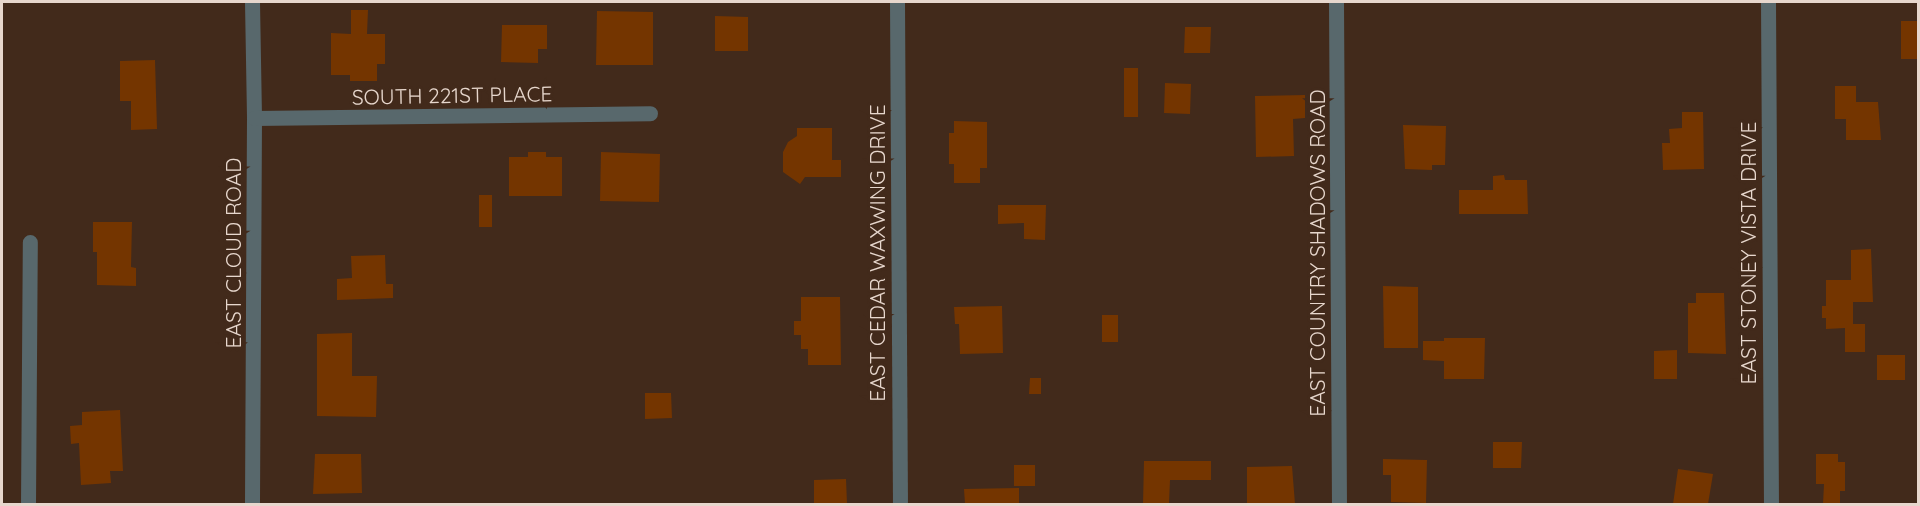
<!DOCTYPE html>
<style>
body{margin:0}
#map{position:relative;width:1920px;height:506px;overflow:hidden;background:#422a1b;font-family:Quicksand,sans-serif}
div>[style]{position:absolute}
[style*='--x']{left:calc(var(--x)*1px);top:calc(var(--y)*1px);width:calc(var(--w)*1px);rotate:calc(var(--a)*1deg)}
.building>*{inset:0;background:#743500}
.minor>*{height:15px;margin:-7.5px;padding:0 7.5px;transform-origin:7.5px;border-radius:7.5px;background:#58686c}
span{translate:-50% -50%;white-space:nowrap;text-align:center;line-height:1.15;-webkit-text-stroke:6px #422a1b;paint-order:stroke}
.street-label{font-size:21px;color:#e7d7cd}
.frame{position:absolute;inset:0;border:3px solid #e7d7cd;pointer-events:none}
</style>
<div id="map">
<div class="building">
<i style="clip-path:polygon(351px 10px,368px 10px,367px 34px,385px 34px,385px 64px,377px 64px,377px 81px,350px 81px,350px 75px,331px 75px,331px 33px,351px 34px)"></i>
<i style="clip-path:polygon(597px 11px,653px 12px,653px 65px,596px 65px)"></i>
<i style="clip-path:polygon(715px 16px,748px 17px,748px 51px,715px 51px)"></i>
<i style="clip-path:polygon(1901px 21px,1918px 21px,1918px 59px,1901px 59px)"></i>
<i style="clip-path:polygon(502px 25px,547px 25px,547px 49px,538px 49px,538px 63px,501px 62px)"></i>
<i style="clip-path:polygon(1185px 27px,1211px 27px,1210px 53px,1184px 53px)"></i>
<i style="clip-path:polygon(155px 60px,157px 129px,131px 130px,131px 101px,120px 101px,120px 61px)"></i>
<i style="clip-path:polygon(1124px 68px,1138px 68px,1138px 117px,1124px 117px)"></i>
<i style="clip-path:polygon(1165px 83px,1191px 84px,1190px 114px,1164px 113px)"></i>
<i style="clip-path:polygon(1835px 86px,1856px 86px,1856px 102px,1878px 102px,1881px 140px,1846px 140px,1846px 119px,1835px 119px)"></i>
<i style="clip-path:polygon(1305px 95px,1305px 118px,1293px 119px,1294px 156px,1256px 157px,1255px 96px)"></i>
<i style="clip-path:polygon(1682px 112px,1703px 112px,1704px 169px,1663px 170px,1662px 143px,1670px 143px,1669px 129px,1682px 128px)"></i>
<i style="clip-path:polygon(954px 121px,987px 122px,987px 168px,980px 168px,980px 183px,954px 183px,954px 164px,949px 164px,949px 133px,954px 133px)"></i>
<i style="clip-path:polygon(1403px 125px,1446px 126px,1445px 165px,1432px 165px,1432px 170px,1405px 169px)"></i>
<i style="clip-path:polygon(797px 128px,832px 128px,832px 160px,841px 160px,841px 177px,805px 177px,800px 184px,783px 172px,783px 152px,788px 142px,797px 136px)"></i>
<i style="clip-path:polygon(528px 152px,546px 152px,546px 157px,562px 157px,562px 196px,509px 196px,509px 157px,528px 157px)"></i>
<i style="clip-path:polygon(601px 152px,660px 154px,659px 202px,600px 201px)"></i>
<i style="clip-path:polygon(1504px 175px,1505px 180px,1527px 180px,1528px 214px,1459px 214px,1459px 190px,1493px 190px,1493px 176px)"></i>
<i style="clip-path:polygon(479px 195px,492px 195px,492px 227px,479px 227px)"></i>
<i style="clip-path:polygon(998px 205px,1046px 205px,1045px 240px,1024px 239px,1024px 223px,998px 224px)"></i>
<i style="clip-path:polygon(93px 222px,132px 222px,131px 267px,136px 268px,136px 286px,97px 285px,97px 252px,93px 252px)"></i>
<i style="clip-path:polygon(1871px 249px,1873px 302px,1853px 302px,1853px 324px,1865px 324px,1865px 352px,1845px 352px,1845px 328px,1826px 329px,1826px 318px,1822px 318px,1822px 306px,1826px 306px,1826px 280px,1851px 280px,1851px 250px)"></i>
<i style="clip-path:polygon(385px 255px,386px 284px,393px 284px,393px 298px,337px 300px,337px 279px,352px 278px,351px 256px)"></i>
<i style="clip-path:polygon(1383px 286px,1418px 287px,1418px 348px,1384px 348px)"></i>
<i style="clip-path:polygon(1696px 293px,1724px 293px,1726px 354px,1688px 353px,1688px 303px,1696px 303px)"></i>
<i style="clip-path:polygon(801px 297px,840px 297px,841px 365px,808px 365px,808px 349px,801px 349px,801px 335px,794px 335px,794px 321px,801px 321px)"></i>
<i style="clip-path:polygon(1002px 306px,1003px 353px,960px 354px,959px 324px,955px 324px,954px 307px)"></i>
<i style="clip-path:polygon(1102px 315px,1118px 315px,1118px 342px,1102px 342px)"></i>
<i style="clip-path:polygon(352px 333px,352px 376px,377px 376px,376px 417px,317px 416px,317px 334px)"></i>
<i style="clip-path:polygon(1444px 338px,1485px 338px,1484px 379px,1444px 379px,1444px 361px,1423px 360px,1423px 341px,1444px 341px)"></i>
<i style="clip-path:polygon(1677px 350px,1677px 379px,1654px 379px,1654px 351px)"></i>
<i style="clip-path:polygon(1877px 355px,1905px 355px,1905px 380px,1877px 380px)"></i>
<i style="clip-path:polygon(1030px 378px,1041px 378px,1041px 394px,1029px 394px)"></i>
<i style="clip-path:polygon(645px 393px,671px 393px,672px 418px,645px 419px)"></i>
<i style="clip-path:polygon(120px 410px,123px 471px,110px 471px,111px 483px,81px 485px,79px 443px,71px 444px,70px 426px,82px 425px,82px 412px)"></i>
<i style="clip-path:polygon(1493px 442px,1522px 442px,1521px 468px,1493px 468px)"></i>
<i style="clip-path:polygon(315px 454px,361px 454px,362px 493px,313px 494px)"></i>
<i style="clip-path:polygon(1816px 454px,1838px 454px,1838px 462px,1845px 462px,1845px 491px,1840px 491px,1840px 504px,1823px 504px,1824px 484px,1816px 484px)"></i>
<i style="clip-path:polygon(1383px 459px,1427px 460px,1426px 503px,1391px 502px,1391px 475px,1383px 475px)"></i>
<i style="clip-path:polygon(1144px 461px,1211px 461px,1211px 480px,1170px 480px,1169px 504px,1143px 504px)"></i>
<i style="clip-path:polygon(1014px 465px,1035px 465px,1035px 486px,1014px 486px)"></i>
<i style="clip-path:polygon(1292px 466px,1295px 504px,1247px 504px,1247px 467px)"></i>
<i style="clip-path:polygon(1678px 469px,1713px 474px,1708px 504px,1673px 504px)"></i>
<i style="clip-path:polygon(846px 479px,847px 504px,814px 504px,814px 480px)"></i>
<i style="clip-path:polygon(1019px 488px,1019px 504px,965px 504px,964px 489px)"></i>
</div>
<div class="minor">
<i style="--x:252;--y:2;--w:116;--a:89"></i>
<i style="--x:254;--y:118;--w:386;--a:90.3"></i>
<i style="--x:897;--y:2;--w:502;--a:89.66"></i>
<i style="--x:1336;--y:2;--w:502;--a:89.66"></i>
<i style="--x:1768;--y:2;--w:502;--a:89.66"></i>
<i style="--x:254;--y:118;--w:396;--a:-0.7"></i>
<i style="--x:28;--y:504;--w:262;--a:-89.6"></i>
</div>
<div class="street-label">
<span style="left:452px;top:95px;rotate:-1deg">SOUTH 221ST PLACE</span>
<span style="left:233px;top:253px;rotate:-90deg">EAST CLOUD ROAD</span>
<span style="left:877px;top:253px;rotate:-90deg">EAST CEDAR WAXWING DRIVE</span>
<span style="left:1317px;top:253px;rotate:-90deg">EAST COUNTRY SHADOWS ROAD</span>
<span style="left:1748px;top:253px;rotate:-90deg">EAST STONEY VISTA DRIVE</span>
</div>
<div class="frame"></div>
</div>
